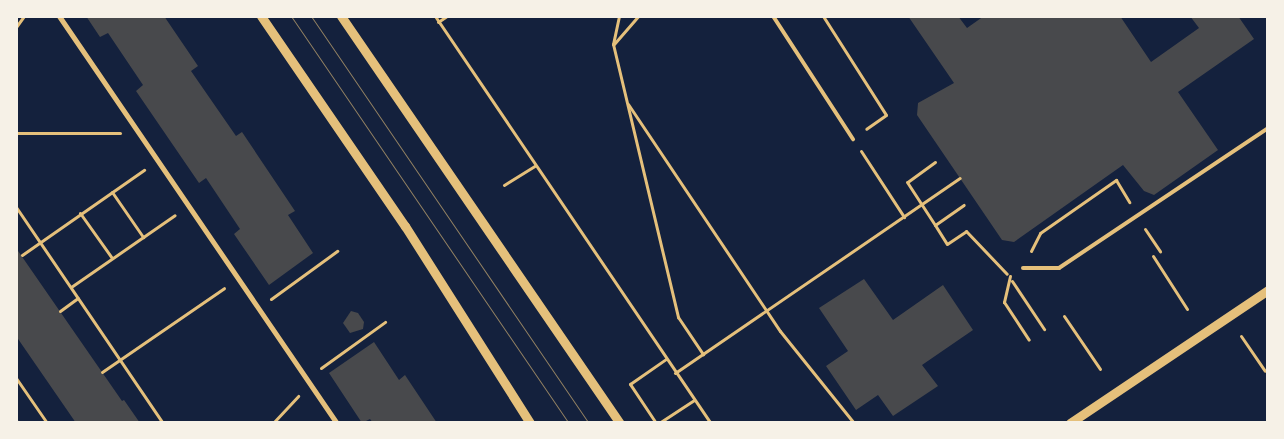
<!DOCTYPE html>
<style>
body{margin:0}
#map{position:relative;width:1284px;height:439px;overflow:hidden;background:#14213d;font-family:Manrope,sans-serif}
div>[style]{position:absolute}
[style*='--x']{left:calc(var(--x)*1px);top:calc(var(--y)*1px);width:calc(var(--w)*1px);rotate:calc(var(--a)*1deg)}
.building>*{inset:0;background:#48494c}
.path>*{height:3px;margin:-1.5px;padding:0 1.5px;transform-origin:1.5px;border-radius:1.5px;background:#e5c07b}
.service>*{height:4px;margin:-2px;padding:0 2px;transform-origin:2px;border-radius:2px;background:#e5c07b}
.minor>*{height:5px;margin:-2.5px;padding:0 2.5px;transform-origin:2.5px;border-radius:2.5px;background:#e5c07b}
.tertiary>*{height:9px;margin:-4.5px;padding:0 4.5px;transform-origin:4.5px;border-radius:4.5px;background:#e5c07b}
.tram>*{height:1px;margin:-0.5px;padding:0 0.5px;transform-origin:0.5px;border-radius:0.5px;background:#918062}
span{translate:-50% -50%;white-space:nowrap;text-align:center;line-height:1.15;-webkit-text-stroke:4.5px #f6f1e7;paint-order:stroke}
.frame{position:absolute;inset:0;border:18px solid #f6f1e7;pointer-events:none}
</style>
<div id="map">
<div class="building">
<i style="clip-path:polygon(86px 16px,164px 16px,198px 66px,191px 71px,236px 136px,242px 132px,295px 211px,288px 215px,313px 253px,269px 285px,234px 234px,240px 229px,206px 178px,199px 183px,136px 91px,143px 85px,108px 33px,100px 37px)"></i>
<i style="clip-path:polygon(908px 16px,958px 16px,967px 28px,984px 16px,1120px 16px,1151px 62px,1199px 28px,1190px 16px,1238px 16px,1254px 39px,1178px 92px,1218px 150px,1154px 195px,1144px 191px,1123px 165px,1014px 242px,1002px 240px,917px 115px,918px 103px,954px 83px)"></i>
<i style="clip-path:polygon(16px 248px,122px 401px,124px 400px,140px 423px,76px 423px,16px 336px)"></i>
<i style="clip-path:polygon(864px 279px,893px 320px,943px 285px,973px 330px,922px 365px,938px 386px,893px 416px,878px 395px,856px 410px,826px 366px,848px 351px,819px 308px)"></i>
<i style="clip-path:polygon(351px 311px,358px 313px,364px 322px,363px 329px,350px 333px,343px 323px)"></i>
<i style="clip-path:polygon(374px 342px,399px 380px,405px 375px,437px 423px,373px 423px,370px 419px,362px 423px,329px 373px)"></i>
</div>
<div class="path">
<i style="--x:435;--y:16;--w:492;--a:55.9"></i>
<i style="--x:619;--y:16;--w:29;--a:102"></i>
<i style="--x:613;--y:44;--w:281;--a:76.6"></i>
<i style="--x:678;--y:317;--w:45;--a:56"></i>
<i style="--x:823;--y:16;--w:117;--a:57.5"></i>
<i style="--x:886;--y:115;--w:24;--a:145"></i>
<i style="--x:438;--y:22;--w:11;--a:-34"></i>
<i style="--x:16;--y:27;--w:14;--a:-54"></i>
<i style="--x:614;--y:44;--w:37;--a:-49"></i>
<i style="--x:628;--y:104;--w:273;--a:56.2"></i>
<i style="--x:780;--y:331;--w:118;--a:51.2"></i>
<i style="--x:16;--y:133;--w:104;--a:0"></i>
<i style="--x:861;--y:151;--w:79;--a:56.9"></i>
<i style="--x:935;--y:162;--w:34;--a:144"></i>
<i style="--x:907;--y:182;--w:51;--a:56.9"></i>
<i style="--x:935;--y:225;--w:35;--a:-35"></i>
<i style="--x:504;--y:185;--w:36;--a:-32"></i>
<i style="--x:112;--y:192;--w:55;--a:55.4"></i>
<i style="--x:16;--y:207;--w:261;--a:55.8"></i>
<i style="--x:80;--y:213;--w:55;--a:54.6"></i>
<i style="--x:935;--y:225;--w:22;--a:58"></i>
<i style="--x:947;--y:244;--w:23;--a:-34"></i>
<i style="--x:966;--y:231;--w:59;--a:46.4"></i>
<i style="--x:1145;--y:229;--w:27;--a:56"></i>
<i style="--x:1031;--y:251;--w:20;--a:-63"></i>
<i style="--x:1040;--y:233;--w:93;--a:-34.9"></i>
<i style="--x:1116;--y:180;--w:26;--a:59"></i>
<i style="--x:22;--y:255;--w:149;--a:-34.9"></i>
<i style="--x:1153;--y:256;--w:63;--a:57.3"></i>
<i style="--x:1010;--y:276;--w:27;--a:103"></i>
<i style="--x:1004;--y:302;--w:45;--a:56.7"></i>
<i style="--x:1012;--y:281;--w:58;--a:56.3"></i>
<i style="--x:71;--y:287;--w:126;--a:-34.7"></i>
<i style="--x:271;--y:299;--w:82;--a:-36"></i>
<i style="--x:60;--y:311;--w:22;--a:-36"></i>
<i style="--x:1064;--y:316;--w:64;--a:55.8"></i>
<i style="--x:1241;--y:336;--w:42;--a:55.6"></i>
<i style="--x:321;--y:368;--w:79;--a:-35.7"></i>
<i style="--x:102;--y:372;--w:148;--a:-34.5"></i>
<i style="--x:675;--y:373;--w:345;--a:-34.4"></i>
<i style="--x:16;--y:378;--w:55;--a:55.4"></i>
<i style="--x:273;--y:423;--w:37;--a:-47"></i>
<i style="--x:656;--y:423;--w:47;--a:-123.7"></i>
<i style="--x:630;--y:384;--w:44;--a:-34.8"></i>
<i style="--x:659;--y:423;--w:42;--a:-33.3"></i>
</div>
<div class="service">
<i style="--x:773;--y:16;--w:147;--a:57"></i>
<i style="--x:1023;--y:268;--w:36;--a:0"></i>
<i style="--x:1059;--y:268;--w:252;--a:-33.8"></i>
</div>
<div class="minor">
<i style="--x:59;--y:16;--w:493;--a:55.7"></i>
<i style="--x:16;--y:422;--w:1;--a:45"></i>
</div>
<div class="tertiary">
<i style="--x:261;--y:16;--w:255;--a:55.6"></i>
<i style="--x:405;--y:226;--w:233;--a:57.6"></i>
<i style="--x:341;--y:16;--w:493;--a:55.6"></i>
<i style="--x:1070;--y:423;--w:239;--a:-33.9"></i>
</div>
<div class="tram">
<i style="--x:291;--y:16;--w:493;--a:55.7"></i>
<i style="--x:311;--y:16;--w:493;--a:55.7"></i>
</div>
<div class="frame"></div>
</div>
